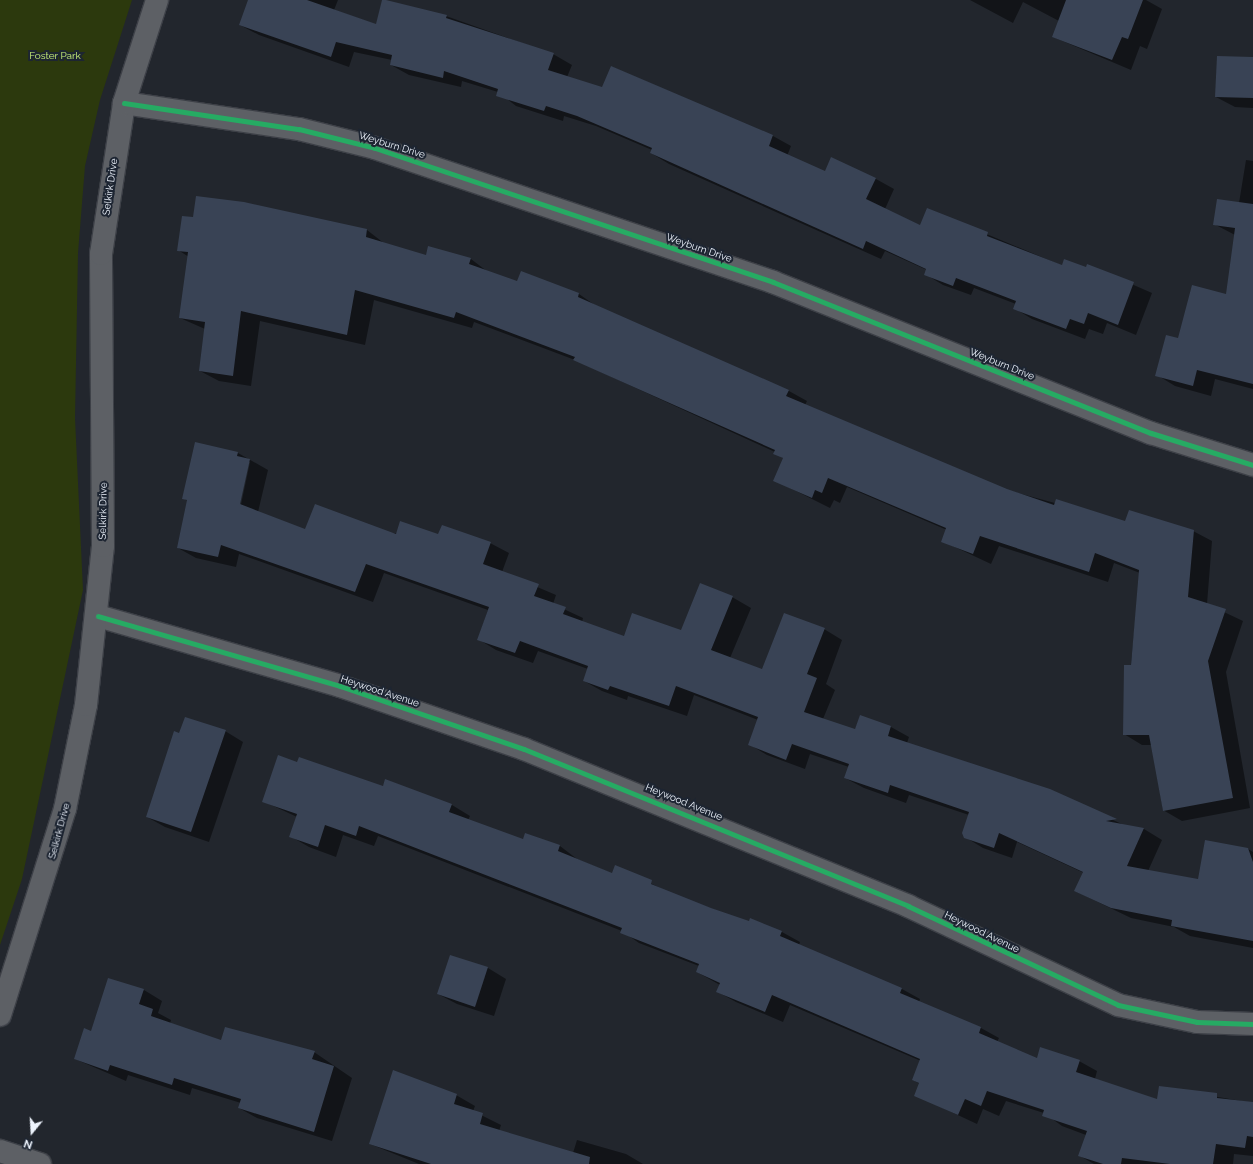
<!DOCTYPE html>
<style>
body{margin:0}
#map{position:relative;width:1253px;height:1164px;overflow:hidden;background:#22262d;font-family:Raleway,sans-serif}
div>[style]{position:absolute}
[style*='--x']{left:calc(var(--x)*1px);top:calc(var(--y)*1px);width:calc(var(--w)*1px);rotate:calc(var(--a)*1deg)}
.green>*{inset:0;background:#2c390d}
.shadow>*{inset:0;background:#0007}
.building>*{inset:0;background:#394355}
.roads{filter:drop-shadow(1px 0 #3d4047) drop-shadow(-1px 0 #3d4047) drop-shadow(0 1px #3d4047) drop-shadow(0 -1px #3d4047)}
.minor>*{height:22px;margin:-11px;padding:0 11px;transform-origin:11px;border-radius:11px;background:#5d6065}
.cycleway>*{height:5px;margin:-2.5px;padding:0 2.5px;transform-origin:2.5px;border-radius:2.5px;background:#26ab63}
span{translate:-50% -50%;white-space:nowrap;text-align:center;line-height:1.15;-webkit-text-stroke:4px #1d2532;paint-order:stroke}
.park-label{font-size:10px;color:#ccf579}
.street-label{font-size:10px;color:#edf3fc}
.north{position:absolute;left:12px;top:1112px;width:40px;height:40px;-webkit-text-stroke:3px #1d2532;paint-order:stroke;rotate:198deg;font-size:11px;font-weight:700;line-height:16px;text-align:center;color:#edf3fc}
.north::after{content:'';display:block;margin:auto;width:14px;height:18px;background:#edf3fc;clip-path:polygon(50% 0,100% 100%,50% 72%,0 100%)}
</style>
<div id="map">
<div class="green">
<i style="clip-path:polygon(0 0,132px 0,100px 100px,85px 166px,78px 253px,75px 418px,83px 590px,22px 879px,0 945px)"></i>
</div>
<div class="shadow">
<i style="clip-path:polygon(249px 0,338px 0,334px 10px,377px 25px,446px 16px,553px 54px,572px 65px,567px 77px,602px 89px,612px 67px,773px 136px,791px 146px,787px 156px,825px 173px,876px 179px,894px 189px,885px 209px,921px 226px,927px 209px,1063px 266px,1087px 269px,1088px 265px,1152px 293px,1136px 335px,1107px 323px,1103px 334px,1089px 329px,1085px 339px,1032px 319px,1014px 308px,1016px 304px,974px 288px,971px 295px,943px 285px,925px 274px,927px 270px,885px 251px,881px 259px,669px 164px,651px 153px,652px 150px,596px 126px,564px 116px,563px 121px,516px 106px,498px 92px,462px 81px,461px 87px,409px 75px,391px 65px,392px 60px,354px 52px,349px 67px,259px 35px,240px 25px)"></i>
<i style="clip-path:polygon(970px 0,1146px 0,1162px 9px,1147px 49px,1140px 46px,1131px 70px,1053px 37px,1059px 21px,1023px 2px,1013px 23px)"></i>
<i style="clip-path:polygon(1253px 58px,1253px 108px,1235px 107px,1216px 97px)"></i>
<i style="clip-path:polygon(1246px 160px,1253px 161px,1253px 389px,1215px 379px,1211px 396px,1175px 386px,1157px 375px,1179px 340px,1227px 295px,1235px 235px,1214px 224px,1239px 203px)"></i>
<i style="clip-path:polygon(244px 203px,367px 230px,385px 244px,427px 256px,471px 259px,488px 272px,518px 283px,579px 294px,596px 306px,789px 391px,807px 401px,805px 405px,1007px 490px,1125px 522px,1193px 531px,1212px 541px,1207px 604px,1243px 621px,1226px 672px,1250px 808px,1182px 821px,1163px 810px,1152px 745px,1142px 745px,1124px 734px,1140px 573px,1114px 563px,1108px 582px,999px 546px,991px 564px,942px 541px,947px 530px,847px 487px,840px 503px,834px 500px,830px 508px,774px 480px,784px 459px,775px 452px,575px 360px,474px 322px,472px 328px,374px 300px,365px 345px,260px 321px,251px 386px,219px 381px,200px 371px,205px 329px,180px 318px,189px 257px,178px 250px,194px 218px)"></i>
<i style="clip-path:polygon(evenodd,238px 453px,268px 470px,258px 512px,306px 530px,439px 535px,490px 543px,509px 553px,502px 572px,556px 595px,553px 604px,583px 618px,582px 622px,625px 637px,681px 631px,732px 597px,751px 608px,730px 658px,763px 670px,824px 629px,842px 640px,826px 684px,835px 690px,823px 719px,855px 730px,860px 717px,891px 727px,909px 737px,907px 743px,1049px 790px,1126px 826px,1144px 829px,1162px 840px,1148px 871px,1199px 880px,1248px 849px,1253px 852px,1253px 948px,1190px 936px,1174px 927px,1131px 918px,1075px 891px,1084px 873px,1017px 842px,1012px 858px,983px 848px,965px 837px,969px 815px,909px 795px,906px 803px,864px 788px,845px 778px,849px 767px,810px 754px,805px 769px,767px 755px,749px 744px,758px 720px,694px 695px,687px 716px,628px 696px,627px 700px,602px 691px,584px 681px,588px 669px,538px 651px,533px 663px,496px 650px,478px 639px,488px 610px,384px 573px,373px 602px,239px 554px,236px 567px,196px 558px,178px 548px,188px 501px,183px 498px,238px 453px,248px 462px,250px 462px,240px 509px,238px 508px,248px 462px)"></i>
<i style="clip-path:polygon(225px 731px,243px 742px,209px 842px,165px 827px,147px 817px,180px 734px)"></i>
<i style="clip-path:polygon(298px 763px,383px 787px,386px 780px,452px 805px,470px 816px,468px 820px,523px 840px,526px 834px,560px 846px,577px 859px,613px 874px,616px 866px,670px 893px,750px 923px,751px 919px,782px 932px,800px 942px,799px 945px,902px 989px,920px 999px,919px 1002px,981px 1028px,999px 1038px,997px 1042px,1038px 1060px,1079px 1061px,1097px 1071px,1095px 1079px,1158px 1100px,1160px 1087px,1253px 1103px,1253px 1156px,1234px 1154px,1233px 1164px,1094px 1164px,1080px 1156px,1086px 1135px,1062px 1126px,1044px 1113px,1006px 1101px,999px 1116px,983px 1109px,977px 1124px,915px 1095px,920px 1084px,913px 1080px,921px 1061px,790px 1005px,783px 1022px,736px 1002px,718px 992px,720px 985px,697px 972px,699px 966px,639px 943px,622px 931px,378px 836px,374px 846px,343px 835px,336px 857px,309px 847px,290px 836px,297px 817px,263px 801px)"></i>
<i style="clip-path:polygon(451px 956px,488px 968px,506px 979px,494px 1016px,457px 1004px,438px 994px)"></i>
<i style="clip-path:polygon(144px 990px,162px 1001px,158px 1013px,171px 1020px,170px 1024px,221px 1041px,314px 1052px,352px 1078px,332px 1141px,257px 1118px,239px 1108px,241px 1103px,192px 1088px,190px 1095px,128px 1075px,126px 1081px,75px 1059px,92px 1032px)"></i>
<i style="clip-path:polygon(456px 1095px,475px 1106px,473px 1111px,501px 1125px,499px 1131px,573px 1153px,577px 1140px,626px 1154px,643px 1164px,419px 1164px,370px 1144px)"></i>
</div>
<div class="building">
<i style="clip-path:polygon(248px 0,307px 0,376px 24px,382px 0,386px 0,447px 15px,446px 18px,554px 53px,548px 70px,602px 87px,611px 66px,773px 135px,769px 146px,825px 171px,831px 157px,876px 178px,866px 199px,920px 225px,927px 208px,988px 232px,987px 236px,1062px 265px,1064px 259px,1086px 267px,1087px 264px,1134px 282px,1118px 325px,1088px 313px,1084px 324px,1070px 319px,1066px 329px,1013px 309px,1016px 301px,956px 278px,953px 286px,924px 275px,926px 269px,866px 241px,863px 249px,650px 153px,652px 148px,577px 116px,546px 106px,544px 111px,496px 96px,498px 89px,444px 71px,443px 78px,390px 65px,392px 55px,336px 42px,331px 57px,239px 25px)"></i>
<i style="clip-path:polygon(1066px 0,1143px 0,1128px 39px,1122px 37px,1112px 60px,1052px 37px)"></i>
<i style="clip-path:polygon(1217px 56px,1253px 57px,1253px 98px,1215px 97px)"></i>
<i style="clip-path:polygon(196px 196px,244px 202px,367px 229px,366px 237px,426px 255px,428px 246px,471px 258px,469px 264px,517px 281px,521px 271px,579px 293px,578px 297px,789px 390px,786px 396px,1007px 489px,1054px 505px,1056px 499px,1125px 521px,1129px 510px,1194px 530px,1188px 597px,1226px 609px,1208px 661px,1233px 798px,1163px 811px,1149px 735px,1123px 735px,1124px 665px,1131px 665px,1139px 570px,1095px 553px,1089px 572px,980px 536px,973px 554px,941px 542px,946px 528px,828px 478px,822px 493px,815px 490px,812px 498px,773px 481px,783px 458px,773px 454px,775px 450px,573px 360px,575px 357px,456px 312px,454px 318px,355px 290px,347px 335px,241px 311px,233px 376px,199px 371px,205px 322px,179px 318px,188px 252px,177px 251px,182px 216px,193px 217px)"></i>
<i style="clip-path:polygon(1217px 199px,1253px 204px,1253px 384px,1197px 370px,1193px 386px,1155px 376px,1166px 335px,1178px 338px,1192px 285px,1226px 294px,1235px 228px,1213px 225px)"></i>
<i style="clip-path:polygon(195px 442px,238px 452px,237px 456px,250px 459px,240px 504px,305px 529px,315px 504px,396px 534px,400px 521px,438px 534px,442px 525px,491px 542px,483px 564px,539px 584px,534px 596px,566px 607px,563px 614px,624px 636px,632px 613px,681px 630px,700px 583px,733px 596px,711px 650px,762px 669px,784px 613px,825px 628px,807px 674px,817px 678px,804px 712px,855px 729px,860px 715px,891px 726px,888px 736px,1050px 789px,1117px 819px,1106px 821px,1144px 828px,1127px 866px,1198px 879px,1205px 840px,1248px 848px,1253px 862px,1253px 941px,1171px 926px,1172px 920px,1111px 908px,1074px 891px,1083px 872px,999px 833px,994px 848px,964px 838px,962px 833px,969px 812px,890px 785px,888px 793px,844px 778px,849px 764px,792px 744px,786px 760px,748px 745px,758px 717px,676px 686px,669px 706px,610px 686px,608px 690px,583px 681px,588px 666px,520px 641px,515px 653px,477px 640px,489px 607px,366px 564px,355px 592px,221px 545px,218px 557px,177px 548px,187px 500px,182px 499px)"></i>
<i style="clip-path:polygon(185px 717px,226px 730px,191px 832px,146px 817px,174px 731px,179px 733px)"></i>
<i style="clip-path:polygon(278px 755px,297px 762px,299px 757px,383px 786px,385px 779px,452px 804px,449px 812px,523px 839px,525px 833px,560px 845px,558px 851px,612px 873px,615px 865px,652px 880px,651px 884px,711px 908px,749px 921px,750px 918px,782px 931px,780px 936px,902px 988px,900px 993px,981px 1027px,979px 1033px,1037px 1058px,1040px 1047px,1080px 1060px,1076px 1072px,1157px 1099px,1159px 1086px,1217px 1093px,1217px 1098px,1253px 1102px,1253px 1137px,1247px 1136px,1245px 1148px,1216px 1144px,1213px 1164px,1170px 1164px,1122px 1158px,1121px 1164px,1103px 1164px,1078px 1156px,1087px 1131px,1042px 1116px,1044px 1110px,987px 1091px,981px 1106px,965px 1099px,958px 1115px,914px 1096px,919px 1083px,912px 1080px,920px 1059px,772px 995px,765px 1012px,716px 992px,720px 983px,696px 972px,699px 964px,620px 933px,622px 928px,359px 826px,356px 836px,325px 825px,318px 847px,289px 837px,297px 814px,262px 802px)"></i>
<i style="clip-path:polygon(450px 955px,488px 967px,475px 1007px,437px 994px)"></i>
<i style="clip-path:polygon(108px 978px,144px 989px,139px 1004px,153px 1009px,151px 1016px,221px 1040px,225px 1027px,315px 1051px,312px 1059px,334px 1066px,314px 1132px,238px 1108px,241px 1099px,174px 1078px,172px 1085px,110px 1065px,108px 1071px,74px 1059px,84px 1028px,91px 1031px)"></i>
<i style="clip-path:polygon(393px 1070px,457px 1094px,454px 1104px,483px 1113px,480px 1124px,590px 1157px,589px 1164px,431px 1164px,369px 1144px)"></i>
</div>
<div class="roads">
<div class="minor">
<i style="--x:124;--y:103;--w:177;--a:8.5"></i>
<i style="--x:299;--y:129;--w:78;--a:14"></i>
<i style="--x:375;--y:148;--w:420;--a:18.6"></i>
<i style="--x:773;--y:282;--w:407;--a:21.8"></i>
<i style="--x:1151;--y:433;--w:107;--a:17.4"></i>
<i style="--x:98;--y:616;--w:252;--a:16.1"></i>
<i style="--x:340;--y:686;--w:194;--a:18.9"></i>
<i style="--x:524;--y:749;--w:415;--a:22.2"></i>
<i style="--x:908;--y:906;--w:232;--a:25.2"></i>
<i style="--x:1118;--y:1005;--w:81;--a:12.1"></i>
<i style="--x:1197;--y:1022;--w:56;--a:2"></i>
<i style="--x:0;--y:1015;--w:216;--a:-72.5"></i>
<i style="--x:65;--y:809;--w:106;--a:-78.6"></i>
<i style="--x:86;--y:705;--w:160;--a:-83.9"></i>
<i style="--x:103;--y:546;--w:292;--a:-90.4"></i>
<i style="--x:101;--y:254;--w:153;--a:-81.3"></i>
<i style="--x:124;--y:103;--w:108;--a:-72.2"></i>
<i style="--x:0;--y:1151;--w:42;--a:18"></i>
</div>
</div>
<div class="cycleway">
<i style="--x:124;--y:103;--w:177;--a:8.5"></i>
<i style="--x:299;--y:129;--w:78;--a:14"></i>
<i style="--x:375;--y:148;--w:420;--a:18.6"></i>
<i style="--x:773;--y:282;--w:407;--a:21.8"></i>
<i style="--x:1151;--y:433;--w:107;--a:17.4"></i>
<i style="--x:98;--y:616;--w:252;--a:16.1"></i>
<i style="--x:340;--y:686;--w:194;--a:18.9"></i>
<i style="--x:524;--y:749;--w:415;--a:22.2"></i>
<i style="--x:908;--y:906;--w:232;--a:25.2"></i>
<i style="--x:1118;--y:1005;--w:81;--a:12.1"></i>
<i style="--x:1197;--y:1022;--w:56;--a:2"></i>
</div>
<div class="park-label">
<span style="left:55px;top:56px">Foster Park</span>
</div>
<div class="street-label">
<span style="left:392px;top:145px;rotate:17deg">Weyburn Drive</span>
<span style="left:110px;top:187px;rotate:-82deg">Selkirk Drive</span>
<span style="left:699px;top:248px;rotate:19deg">Weyburn Drive</span>
<span style="left:1002px;top:364px;rotate:22deg">Weyburn Drive</span>
<span style="left:103px;top:511px;rotate:-89deg">Selkirk Drive</span>
<span style="left:380px;top:691px;rotate:18deg">Heywood Avenue</span>
<span style="left:684px;top:802px;rotate:22deg">Heywood Avenue</span>
<span style="left:59px;top:831px;rotate:-75deg">Selkirk Drive</span>
<span style="left:982px;top:932px;rotate:26deg">Heywood Avenue</span>
</div>
<div class="north">N</div>
</div>
